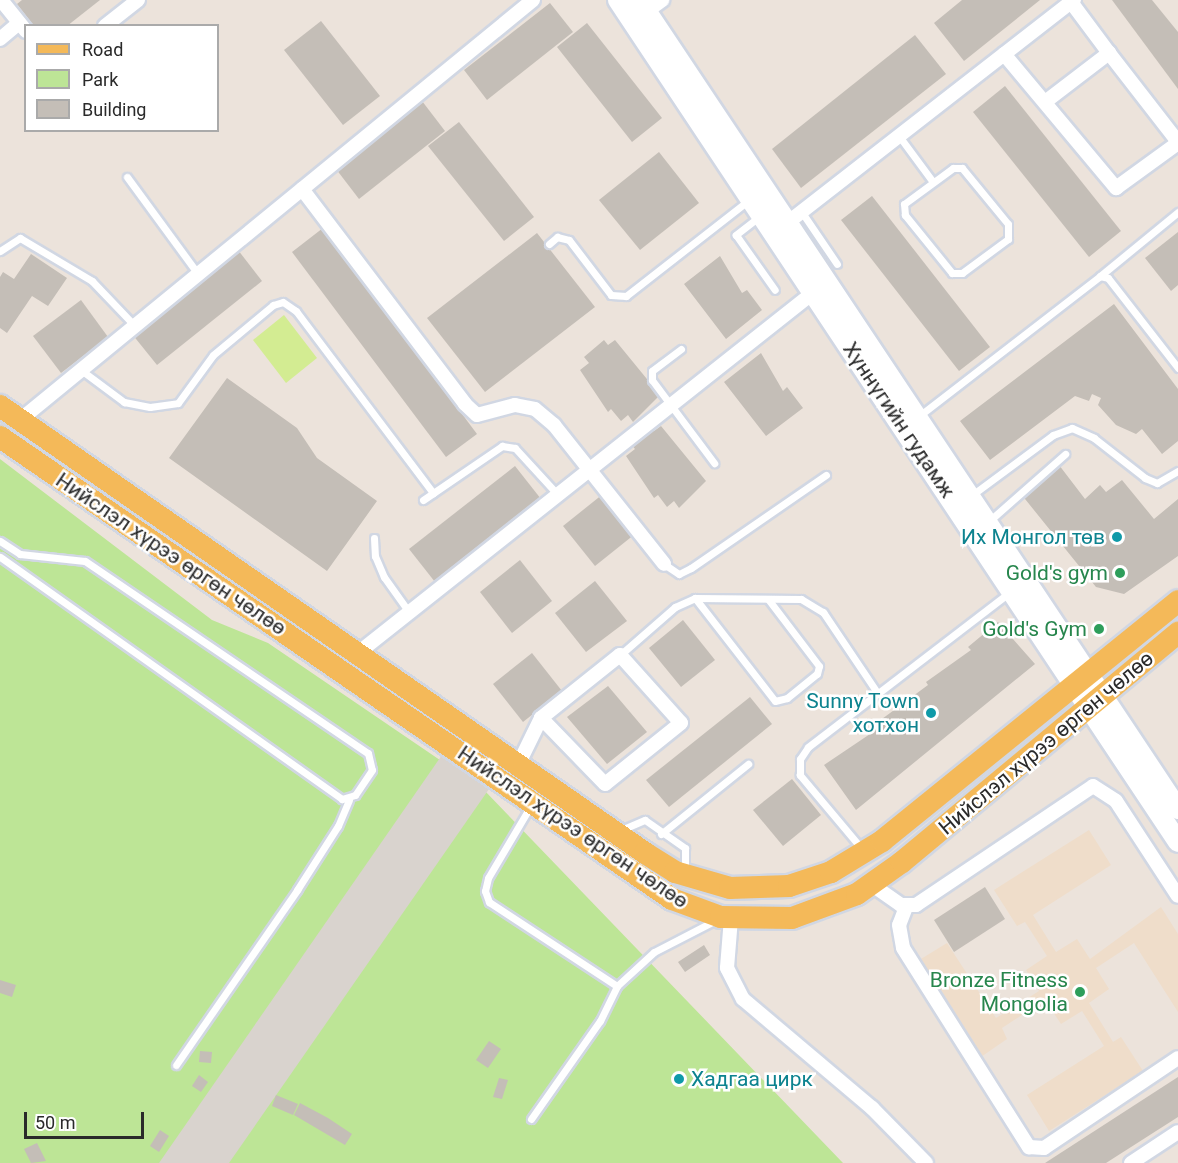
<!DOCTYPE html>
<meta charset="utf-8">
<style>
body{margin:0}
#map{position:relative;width:1178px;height:1163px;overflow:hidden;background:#ece3db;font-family:Roboto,sans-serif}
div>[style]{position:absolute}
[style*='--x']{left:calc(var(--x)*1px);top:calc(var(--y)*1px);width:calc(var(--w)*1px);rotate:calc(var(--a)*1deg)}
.education>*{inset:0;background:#efddca}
.green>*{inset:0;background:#bde596}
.pitch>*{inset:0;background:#d3ec92}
.plaza>*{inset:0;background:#d9d3ce}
.building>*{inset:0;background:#c4beb7}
.roads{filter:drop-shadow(2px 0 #d1d7e3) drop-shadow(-2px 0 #d1d7e3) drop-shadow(0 2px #d1d7e3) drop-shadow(0 -2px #d1d7e3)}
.lane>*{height:7px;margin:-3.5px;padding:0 3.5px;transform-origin:3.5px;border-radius:3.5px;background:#fff}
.street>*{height:14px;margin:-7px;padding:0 7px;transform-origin:7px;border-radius:7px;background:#fff}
.secondary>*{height:20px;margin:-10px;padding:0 10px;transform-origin:10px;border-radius:10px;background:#fff}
.primary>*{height:22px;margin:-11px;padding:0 11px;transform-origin:11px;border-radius:11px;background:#f4b959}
.dots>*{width:16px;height:16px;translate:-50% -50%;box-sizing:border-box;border:3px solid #fff;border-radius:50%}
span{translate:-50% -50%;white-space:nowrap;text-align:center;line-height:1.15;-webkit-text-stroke:5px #fff;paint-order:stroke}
.street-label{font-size:21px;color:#2a2a2a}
.culture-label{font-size:21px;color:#0d838f}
.right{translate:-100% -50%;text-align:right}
.left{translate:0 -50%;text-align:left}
.leisure-label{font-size:21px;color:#27864d}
.legend{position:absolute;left:24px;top:24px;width:195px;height:108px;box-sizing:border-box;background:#fff;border:2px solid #aaa;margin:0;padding:8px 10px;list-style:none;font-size:18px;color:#2a2a2a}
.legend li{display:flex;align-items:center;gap:12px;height:30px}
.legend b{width:30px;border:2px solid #aaa}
.scale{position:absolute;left:24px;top:1112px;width:120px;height:27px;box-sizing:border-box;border:3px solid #2a2a2a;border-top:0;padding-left:8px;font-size:18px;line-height:21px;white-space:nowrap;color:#2a2a2a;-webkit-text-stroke:4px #fff;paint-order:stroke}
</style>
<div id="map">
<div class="education">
<i style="clip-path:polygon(1089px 830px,1111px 865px,1033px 915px,1056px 952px,1077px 939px,1090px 959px,1161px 907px,1178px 934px,1178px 1012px,1134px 943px,1096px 968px,1109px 989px,1089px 1003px,1113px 1042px,1121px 1037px,1143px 1071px,1049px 1131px,1027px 1095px,1104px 1046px,1082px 1011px,1061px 1024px,1045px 1000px,1002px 1028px,1007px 1039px,978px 1059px,916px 962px,947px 943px,996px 1018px,1039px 991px,1026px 970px,1047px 956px,1025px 922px,1017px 926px,994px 890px)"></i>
</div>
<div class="green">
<i style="clip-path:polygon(0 459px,212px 620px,268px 643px,484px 790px,843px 1163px,0 1163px)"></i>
</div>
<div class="pitch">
<i style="clip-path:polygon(284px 315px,317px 358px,286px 383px,253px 340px)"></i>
</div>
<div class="plaza">
<i style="clip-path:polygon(442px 755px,489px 789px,229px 1163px,159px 1163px)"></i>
</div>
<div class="building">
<i style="clip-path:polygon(22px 0,100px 0,67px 26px,34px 26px,17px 4px)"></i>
<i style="clip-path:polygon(962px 0,1040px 0,964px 61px,934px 23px)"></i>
<i style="clip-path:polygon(1112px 0,1152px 0,1178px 32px,1178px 89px)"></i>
<i style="clip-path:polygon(550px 3px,573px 32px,487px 100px,464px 70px)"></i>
<i style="clip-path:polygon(321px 21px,380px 96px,343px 125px,284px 50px)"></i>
<i style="clip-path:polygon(587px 23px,662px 118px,632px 142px,557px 47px)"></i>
<i style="clip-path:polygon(915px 35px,946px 74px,801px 188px,772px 149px)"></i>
<i style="clip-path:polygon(1005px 86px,1121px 231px,1089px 257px,973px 112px)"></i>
<i style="clip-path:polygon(422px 101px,445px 131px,359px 199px,336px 169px)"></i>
<i style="clip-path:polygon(459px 122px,534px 217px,504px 241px,428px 146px)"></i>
<i style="clip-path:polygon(659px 152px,699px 203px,640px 250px,599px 200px)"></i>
<i style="clip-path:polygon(872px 196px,990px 347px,959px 371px,841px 220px)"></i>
<i style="clip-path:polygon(323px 228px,477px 434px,446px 457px,292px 252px)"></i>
<i style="clip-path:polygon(1178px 232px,1178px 285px,1171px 291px,1145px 258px)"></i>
<i style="clip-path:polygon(537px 233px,595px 307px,485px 392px,427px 318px)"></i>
<i style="clip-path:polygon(238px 250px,262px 281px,157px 365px,132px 334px)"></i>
<i style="clip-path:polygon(31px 254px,67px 278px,48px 306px,32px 296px,7px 333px,0 328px,0 277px,3px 272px,14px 279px)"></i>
<i style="clip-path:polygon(720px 256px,742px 293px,747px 290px,762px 310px,726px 339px,684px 284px)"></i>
<i style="clip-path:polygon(81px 300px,108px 337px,61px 373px,33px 336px)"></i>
<i style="clip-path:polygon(1114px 304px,1178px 389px,1178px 441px,1162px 454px,1142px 429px,1136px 434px,1116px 425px,1098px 405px,1101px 398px,1092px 394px,1089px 401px,1075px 396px,990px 460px,960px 421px)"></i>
<i style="clip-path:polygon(604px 340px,608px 345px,615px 340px,660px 395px,633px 422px,628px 415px,621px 421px,611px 409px,608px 412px,580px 370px,589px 363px,584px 357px)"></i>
<i style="clip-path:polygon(761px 353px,783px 391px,787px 387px,803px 408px,766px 436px,724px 382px)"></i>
<i style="clip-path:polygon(227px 378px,297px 428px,317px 458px,377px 501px,327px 571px,169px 458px)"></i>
<i style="clip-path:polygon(650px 426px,654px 431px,661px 426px,706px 481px,679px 508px,674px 501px,667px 507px,658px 495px,654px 498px,626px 456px,635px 449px,630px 443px)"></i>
<i style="clip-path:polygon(1059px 465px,1085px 499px,1100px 485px,1106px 492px,1122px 480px,1154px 519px,1178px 499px,1178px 556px,1124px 594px,1096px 587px,1021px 494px)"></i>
<i style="clip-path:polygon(515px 466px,541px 499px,435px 582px,409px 549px)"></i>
<i style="clip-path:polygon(603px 494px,635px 534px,595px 566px,563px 526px)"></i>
<i style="clip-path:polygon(520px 560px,552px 601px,512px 633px,480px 592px)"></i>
<i style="clip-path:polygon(595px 581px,627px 621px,586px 652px,555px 613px)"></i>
<i style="clip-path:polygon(683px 620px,715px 660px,681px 687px,649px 648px)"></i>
<i style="clip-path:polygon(998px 622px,1035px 664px,856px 810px,824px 765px,870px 734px,867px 730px,928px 685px,926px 682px,971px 650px,968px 647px)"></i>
<i style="clip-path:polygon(532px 653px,562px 691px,523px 722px,493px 684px)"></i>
<i style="clip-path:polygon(608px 686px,647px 732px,607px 764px,567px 717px)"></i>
<i style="clip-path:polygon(750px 697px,772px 724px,669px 807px,646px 780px)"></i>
<i style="clip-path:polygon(792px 779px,821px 815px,783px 846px,753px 810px)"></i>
<i style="clip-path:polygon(985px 887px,1005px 919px,954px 952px,934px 920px)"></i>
<i style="clip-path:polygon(704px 945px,710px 955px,685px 972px,678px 962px)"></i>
<i style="clip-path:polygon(0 980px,16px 985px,12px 997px,0 993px)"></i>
<i style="clip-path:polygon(489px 1041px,501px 1049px,488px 1068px,476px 1060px)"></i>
<i style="clip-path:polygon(200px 1051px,212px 1052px,211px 1063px,199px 1062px)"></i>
<i style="clip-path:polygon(199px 1075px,208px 1082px,201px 1092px,192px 1086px)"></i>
<i style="clip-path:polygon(1178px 1077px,1178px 1117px,1106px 1163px,1045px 1163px)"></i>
<i style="clip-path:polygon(499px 1078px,508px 1080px,502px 1099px,493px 1097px)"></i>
<i style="clip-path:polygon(276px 1095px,298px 1104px,293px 1115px,272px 1106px)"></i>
<i style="clip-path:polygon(300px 1103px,328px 1118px,324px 1124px,328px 1118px,352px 1134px,345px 1145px,294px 1115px)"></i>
<i style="clip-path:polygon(160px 1130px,169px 1136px,159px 1152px,150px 1146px)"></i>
<i style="clip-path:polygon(37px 1143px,46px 1161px,31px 1163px,24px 1149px)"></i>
</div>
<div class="roads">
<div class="lane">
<i style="--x:899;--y:136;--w:57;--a:53.5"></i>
<i style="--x:953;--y:168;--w:9;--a:0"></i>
<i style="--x:962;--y:168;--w:72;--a:50.6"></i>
<i style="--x:1008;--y:224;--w:15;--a:90"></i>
<i style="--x:1008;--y:239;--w:57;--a:143.5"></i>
<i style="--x:962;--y:273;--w:10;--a:180"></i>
<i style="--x:952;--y:273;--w:75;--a:-129"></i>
<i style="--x:905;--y:215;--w:11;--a:-95"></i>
<i style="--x:904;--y:204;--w:61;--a:-36.3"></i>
<i style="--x:127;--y:177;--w:120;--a:53.8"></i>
<i style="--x:801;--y:211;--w:64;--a:55.8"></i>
<i style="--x:760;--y:216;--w:31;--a:142"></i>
<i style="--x:736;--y:235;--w:67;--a:54.7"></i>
<i style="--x:549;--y:244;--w:11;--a:-41"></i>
<i style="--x:557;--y:237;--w:12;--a:14"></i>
<i style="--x:569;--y:240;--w:69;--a:52.6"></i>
<i style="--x:611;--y:295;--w:15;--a:4"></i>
<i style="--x:626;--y:296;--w:156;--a:-38"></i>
<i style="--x:0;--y:251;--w:24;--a:-33"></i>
<i style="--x:20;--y:238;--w:84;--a:30.8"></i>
<i style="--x:92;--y:281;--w:62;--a:46.3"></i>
<i style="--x:1100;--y:276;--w:101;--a:-39.4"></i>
<i style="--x:681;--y:349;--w:36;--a:143"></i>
<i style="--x:652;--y:371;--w:9;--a:90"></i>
<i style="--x:652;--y:380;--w:104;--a:53.2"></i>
<i style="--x:81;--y:370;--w:54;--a:36.7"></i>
<i style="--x:124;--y:402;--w:26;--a:11"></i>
<i style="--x:150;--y:407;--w:28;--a:-8"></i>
<i style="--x:178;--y:403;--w:59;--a:-53.9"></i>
<i style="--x:213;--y:355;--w:78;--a:-39.8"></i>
<i style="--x:273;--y:305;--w:10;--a:-17"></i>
<i style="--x:283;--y:302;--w:16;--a:35"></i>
<i style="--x:296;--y:311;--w:228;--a:53"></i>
<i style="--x:919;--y:416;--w:229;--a:-37.7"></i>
<i style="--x:1100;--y:276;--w:8;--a:14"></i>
<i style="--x:1108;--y:278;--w:114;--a:52.1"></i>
<i style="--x:972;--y:495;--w:101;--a:-36.5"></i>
<i style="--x:1053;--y:435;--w:20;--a:-20"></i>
<i style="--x:1072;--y:428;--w:24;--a:24"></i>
<i style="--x:1094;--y:438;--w:65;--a:38.1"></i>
<i style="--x:1145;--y:478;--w:13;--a:23"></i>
<i style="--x:1157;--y:483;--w:24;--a:-30"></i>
<i style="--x:423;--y:500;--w:96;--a:-34.4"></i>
<i style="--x:502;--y:446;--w:13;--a:9"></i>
<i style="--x:515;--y:448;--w:65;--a:47.5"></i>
<i style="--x:988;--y:522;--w:103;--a:-41.4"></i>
<i style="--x:374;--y:538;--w:18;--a:87"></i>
<i style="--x:375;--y:556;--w:23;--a:67"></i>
<i style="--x:384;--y:577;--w:43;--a:54.5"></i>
<i style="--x:0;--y:541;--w:24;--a:33"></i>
<i style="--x:20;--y:554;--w:65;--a:6.1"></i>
<i style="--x:85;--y:561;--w:342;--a:34.2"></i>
<i style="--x:368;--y:753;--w:17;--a:77"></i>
<i style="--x:372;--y:770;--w:30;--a:124"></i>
<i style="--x:355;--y:795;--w:14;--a:163"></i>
<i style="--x:342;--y:799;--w:419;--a:-144.7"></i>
<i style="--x:664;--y:564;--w:18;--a:34"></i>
<i style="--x:679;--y:574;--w:13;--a:-27"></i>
<i style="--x:691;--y:568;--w:164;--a:-34.6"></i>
<i style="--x:695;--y:598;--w:130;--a:52.2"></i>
<i style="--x:775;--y:701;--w:12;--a:-14"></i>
<i style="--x:787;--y:698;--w:38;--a:-39"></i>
<i style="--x:817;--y:674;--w:8;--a:-76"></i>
<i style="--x:819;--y:666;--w:84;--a:-127.3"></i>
<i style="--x:620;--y:655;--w:73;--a:-41.1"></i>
<i style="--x:675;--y:607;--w:22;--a:-24"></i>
<i style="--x:695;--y:598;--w:106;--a:0.5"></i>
<i style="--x:801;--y:599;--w:26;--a:31"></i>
<i style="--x:823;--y:612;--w:99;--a:56.1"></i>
<i style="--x:530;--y:807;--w:82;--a:120.6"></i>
<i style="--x:488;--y:878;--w:13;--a:103"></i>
<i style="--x:485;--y:891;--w:12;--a:70"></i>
<i style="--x:489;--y:902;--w:153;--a:33.3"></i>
<i style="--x:621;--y:830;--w:26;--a:-23"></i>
<i style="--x:645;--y:820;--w:49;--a:35"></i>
<i style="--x:685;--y:848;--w:22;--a:90"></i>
<i style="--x:661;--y:834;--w:112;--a:-38.8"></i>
<i style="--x:862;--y:849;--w:97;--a:-130"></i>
<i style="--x:800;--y:775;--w:16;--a:-90"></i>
<i style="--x:800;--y:759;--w:14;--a:-56"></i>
<i style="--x:808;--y:747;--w:255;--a:-37.5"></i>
<i style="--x:176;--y:1065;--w:213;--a:-55.3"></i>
<i style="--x:297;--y:890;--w:76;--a:-57.4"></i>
<i style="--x:338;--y:826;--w:28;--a:-67"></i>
<i style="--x:531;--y:1119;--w:120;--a:-54.9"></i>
<i style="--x:600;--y:1021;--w:39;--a:-64"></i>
<i style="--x:617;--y:986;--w:50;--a:-42.6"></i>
<i style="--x:654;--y:952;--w:70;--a:-27.3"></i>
</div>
<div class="street">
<i style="--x:1;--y:0;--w:40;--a:51"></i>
<i style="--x:1071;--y:2;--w:64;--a:53.3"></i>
<i style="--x:647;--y:11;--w:19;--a:-36"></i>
<i style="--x:105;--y:26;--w:42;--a:-38.2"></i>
<i style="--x:0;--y:39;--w:25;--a:-40"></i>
<i style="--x:1004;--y:54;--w:175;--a:50.1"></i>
<i style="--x:1116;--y:188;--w:77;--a:-36"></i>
<i style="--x:1045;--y:102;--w:81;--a:-37.4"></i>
<i style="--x:1109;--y:53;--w:113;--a:52.2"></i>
<i style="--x:302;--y:189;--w:270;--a:52.8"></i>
<i style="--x:465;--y:404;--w:16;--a:43"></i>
<i style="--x:477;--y:415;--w:39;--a:-15"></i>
<i style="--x:515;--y:405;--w:20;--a:11"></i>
<i style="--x:535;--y:409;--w:25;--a:40"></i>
<i style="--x:554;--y:425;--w:177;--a:51.6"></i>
<i style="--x:782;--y:227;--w:370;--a:-37.9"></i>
<i style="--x:20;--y:420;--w:663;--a:-39.31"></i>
<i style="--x:358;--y:653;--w:582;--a:-38.37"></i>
<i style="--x:519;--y:763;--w:50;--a:-63.9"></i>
<i style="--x:541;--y:718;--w:101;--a:-38.6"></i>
<i style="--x:620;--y:655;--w:91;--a:48.1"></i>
<i style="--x:681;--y:723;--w:97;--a:141.2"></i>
<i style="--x:605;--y:784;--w:92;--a:-134.1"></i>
<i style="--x:871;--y:884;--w:37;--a:35"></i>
<i style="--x:901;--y:905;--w:15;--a:0"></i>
<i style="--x:916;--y:905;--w:213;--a:-33.9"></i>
<i style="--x:1093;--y:786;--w:27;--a:33"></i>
<i style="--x:1116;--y:801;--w:113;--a:56.9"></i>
<i style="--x:906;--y:907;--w:19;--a:111"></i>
<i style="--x:899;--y:925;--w:23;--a:80"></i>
<i style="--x:903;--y:948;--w:236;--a:57.7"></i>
<i style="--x:1029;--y:1147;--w:15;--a:4"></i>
<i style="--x:1044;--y:1148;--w:161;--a:-33.9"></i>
<i style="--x:731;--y:918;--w:50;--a:94.6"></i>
<i style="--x:727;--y:968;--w:35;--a:63"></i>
<i style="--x:743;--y:999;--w:169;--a:40.2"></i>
<i style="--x:872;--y:1108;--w:77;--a:45.5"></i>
<i style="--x:1131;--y:1163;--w:56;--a:-33.4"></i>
</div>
<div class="secondary">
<i style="--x:618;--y:0;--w:1011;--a:56.37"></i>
<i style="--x:639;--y:0;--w:972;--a:56.33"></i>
</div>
<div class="primary">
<i style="--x:0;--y:406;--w:785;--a:34.72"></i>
<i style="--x:645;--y:853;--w:36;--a:32"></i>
<i style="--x:675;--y:872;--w:57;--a:16.2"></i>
<i style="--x:730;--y:888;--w:59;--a:-1.9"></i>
<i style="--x:789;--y:886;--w:44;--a:-18.4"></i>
<i style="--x:831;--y:872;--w:60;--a:-31.3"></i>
<i style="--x:882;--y:841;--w:381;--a:-39"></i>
<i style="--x:0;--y:437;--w:815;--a:34.51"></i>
<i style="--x:672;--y:899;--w:52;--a:20.2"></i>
<i style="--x:721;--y:917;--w:71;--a:0.8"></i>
<i style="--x:792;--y:918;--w:69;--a:-20.3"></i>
<i style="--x:857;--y:894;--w:55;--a:-35.4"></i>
<i style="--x:902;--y:862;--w:359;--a:-39.7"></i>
</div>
</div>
<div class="dots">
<i style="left:1117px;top:537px;background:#0f9aa8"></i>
<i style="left:1120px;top:573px;background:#2e9e5b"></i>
<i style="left:1099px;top:629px;background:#2e9e5b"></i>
<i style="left:931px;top:713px;background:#0f9aa8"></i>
<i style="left:1080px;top:992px;background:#2e9e5b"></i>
<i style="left:679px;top:1079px;background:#0f9aa8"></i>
</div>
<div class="street-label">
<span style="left:899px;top:420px;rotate:56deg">Хүннүгийн гудамж</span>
<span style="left:171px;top:554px;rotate:34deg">Нийслэл хүрээ өргөн чөлөө</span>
<span style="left:1046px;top:743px;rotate:-40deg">Нийслэл хүрээ өргөн чөлөө</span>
<span style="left:573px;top:827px;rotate:34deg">Нийслэл хүрээ өргөн чөлөө</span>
</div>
<div class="culture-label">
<span class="right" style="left:1105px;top:537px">Их Монгол төв</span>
<span class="right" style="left:919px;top:713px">Sunny Town<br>хотхон</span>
<span class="left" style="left:691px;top:1079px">Хадгаа цирк</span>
</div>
<div class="leisure-label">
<span class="right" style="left:1108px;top:573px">Gold's gym</span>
<span class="right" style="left:1087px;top:629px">Gold's Gym</span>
<span class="right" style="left:1068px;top:992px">Bronze Fitness<br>Mongolia</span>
</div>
<ul class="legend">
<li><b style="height:8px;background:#f4b959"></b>Road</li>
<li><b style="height:16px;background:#bde596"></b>Park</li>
<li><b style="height:16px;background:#c4beb7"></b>Building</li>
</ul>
<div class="scale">50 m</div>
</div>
